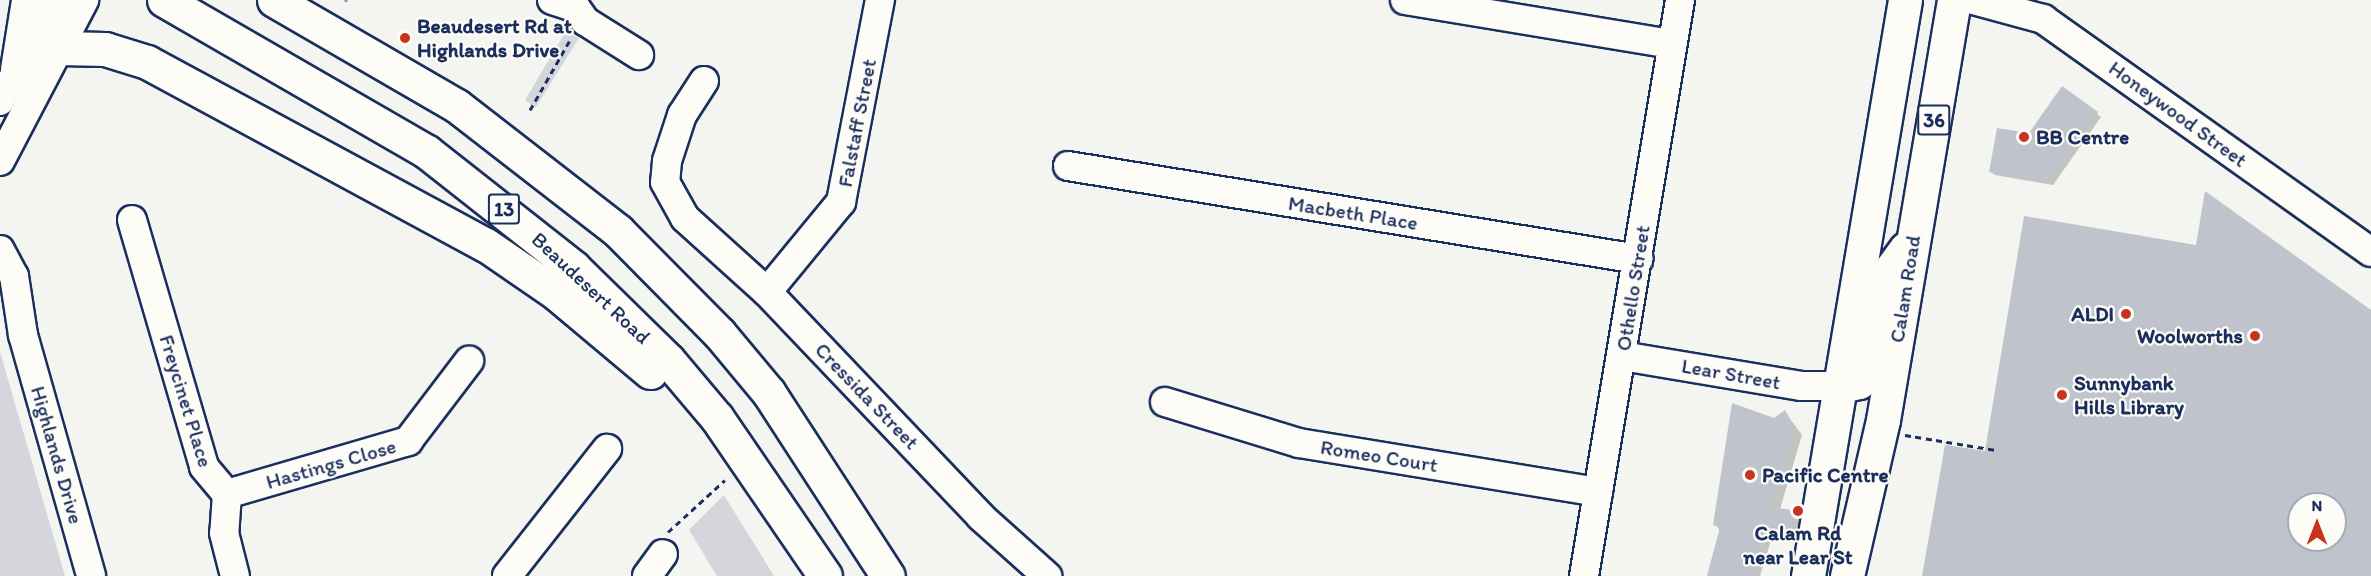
<!DOCTYPE html>
<style>
body{margin:0}
#map{position:relative;width:2371px;height:576px;overflow:hidden;background:#f4f4f1;font-family:Itim,sans-serif}
div>[style]{position:absolute}
[style*='--x']{left:calc(var(--x)*1px);top:calc(var(--y)*1px);width:calc(var(--w)*1px);rotate:calc(var(--a)*1deg)}
.green>*{inset:0;background:#d4d6db}
.shadow>*{inset:0;background:#0003}
.building>*{inset:0;background:#bfc3cc}
.path>*{height:3px;margin-top:-1.5px;transform-origin:0;background:repeating-linear-gradient(90deg,#1b2f5e 0 6px,transparent 0 10.5px)}
.roads{filter:drop-shadow(2px 0 #1b2f5e) drop-shadow(-2px 0 #1b2f5e) drop-shadow(0 2px #1b2f5e) drop-shadow(0 -2px #1b2f5e)}
.minor>*{height:28px;margin:-14px;padding:0 14px;transform-origin:14px;border-radius:14px;background:#fdfcf7}
.major>*{height:33px;margin:-16.5px;padding:0 16.5px;transform-origin:16.5px;border-radius:16.5px;background:#fdfcf7}
.highway>*{height:33px;margin:-16.5px;padding:0 16.5px;transform-origin:16.5px;border-radius:16.5px;background:#fdfcf7}
.dots>*{width:16px;height:16px;translate:-50% -50%;box-sizing:border-box;border:3px solid #fdfcf7;border-radius:50%}
span{translate:-50% -50%;white-space:nowrap;text-align:center;line-height:1.15;-webkit-text-stroke:4.5px #fdfcf7;paint-order:stroke}
.shield-label span{padding:2px 4px;background:#fdfcf7;border:2px solid;border-radius:4px;-webkit-text-stroke-width:0}
.shield-label{font-size:20px;color:#1b2f5e;font-weight:700}
.poi-label{font-size:21px;color:#1b2f5e;font-weight:700}
.left{translate:0 -50%;text-align:left}
.right{translate:-100% -50%;text-align:right}
.street-label{font-size:21px;color:#1b2f5e}
.north{position:absolute;left:2287px;top:492px;width:60px;height:60px;box-sizing:border-box;background:#fdfcf7;border:2px solid #a3aaba;border-radius:50%;rotate:0deg;font-size:16px;font-weight:700;line-height:24px;text-align:center;color:#1b2f5e}
.north::after{content:'';display:block;margin:auto;width:21px;height:27px;background:#c8321e;clip-path:polygon(50% 0,100% 100%,50% 72%,0 100%)}
</style>
<div id="map">
<div class="green">
<i style="clip-path:polygon(566px 31px,579px 38px,536px 107px,525px 100px)"></i>
<i style="clip-path:polygon(0 352px,65px 576px,0 576px)"></i>
<i style="clip-path:polygon(724px 495px,774px 576px,717px 576px,689px 530px)"></i>
</div>
<div class="shadow">
<i style="clip-path:polygon(2062px 88px,2101px 117px,2053px 185px,1995px 175px,1991px 172px,2030px 135px)"></i>
<i style="clip-path:polygon(1785px 412px,1802px 435px,1780px 509px,1800px 519px,1797px 543px,1771px 540px,1760px 576px,1711px 576px,1720px 530px,1714px 524px,1775px 420px)"></i>
</div>
<div class="building">
<i style="clip-path:polygon(2062px 86px,2098px 112px,2049px 182px,1989px 172px,1997px 128px,2029px 133px)"></i>
<i style="clip-path:polygon(evenodd,2205px 191px,2371px 310px,2371px 576px,1922px 576px,1945px 445px,1985px 451px,2024px 216px,2196px 245px,2205px 191px,2299px 504px,2335px 504px,2335px 540px,2299px 540px,2299px 504px)"></i>
<i style="clip-path:polygon(1732px 403px,1774px 418px,1785px 410px,1794px 426px,1770px 507px,1792px 510px,1789px 536px,1763px 532px,1750px 576px,1707px 576px,1720px 527px,1713px 525px)"></i>
</div>
<div class="path">
<i style="--x:346;--y:1;--w:1;--a:-90"></i>
<i style="--x:530;--y:110;--w:83;--a:-60.3"></i>
<i style="--x:1905;--y:435;--w:92;--a:9.4"></i>
<i style="--x:668;--y:532;--w:77;--a:-42.4"></i>
</div>
<div class="roads">
<div class="minor">
<i style="--x:552;--y:0;--w:25;--a:18"></i>
<i style="--x:576;--y:8;--w:16;--a:55"></i>
<i style="--x:585;--y:21;--w:64;--a:32.2"></i>
<i style="--x:1405;--y:0;--w:271;--a:9.4"></i>
<i style="--x:1973;--y:0;--w:73;--a:15.2"></i>
<i style="--x:2043;--y:19;--w:402;--a:35.4"></i>
<i style="--x:704;--y:81;--w:40;--a:122.9"></i>
<i style="--x:682;--y:115;--w:48;--a:108.1"></i>
<i style="--x:667;--y:161;--w:21;--a:95"></i>
<i style="--x:665;--y:182;--w:41;--a:60.9"></i>
<i style="--x:685;--y:218;--w:110;--a:42.1"></i>
<i style="--x:767;--y:292;--w:311;--a:46.4"></i>
<i style="--x:981;--y:517;--w:89;--a:41.8"></i>
<i style="--x:0;--y:101;--w:116;--a:-60.6"></i>
<i style="--x:0;--y:161;--w:182;--a:-62.4"></i>
<i style="--x:1068;--y:166;--w:578;--a:9.27"></i>
<i style="--x:132;--y:220;--w:257;--a:73.7"></i>
<i style="--x:204;--y:467;--w:35;--a:50"></i>
<i style="--x:227;--y:494;--w:39;--a:94"></i>
<i style="--x:224;--y:533;--w:44;--a:75.7"></i>
<i style="--x:0;--y:250;--w:30;--a:62"></i>
<i style="--x:14;--y:276;--w:60;--a:81.3"></i>
<i style="--x:23;--y:335;--w:250;--a:74.2"></i>
<i style="--x:767;--y:292;--w:117;--a:-50.6"></i>
<i style="--x:841;--y:202;--w:206;--a:-79.1"></i>
<i style="--x:1622;--y:356;--w:181;--a:9.5"></i>
<i style="--x:1801;--y:386;--w:39;--a:0"></i>
<i style="--x:1165;--y:402;--w:140;--a:17"></i>
<i style="--x:1299;--y:443;--w:303;--a:9.3"></i>
<i style="--x:227;--y:494;--w:189;--a:-16.3"></i>
<i style="--x:408;--y:441;--w:101;--a:-52.7"></i>
<i style="--x:507;--y:576;--w:162;--a:-51.8"></i>
<i style="--x:647;--y:576;--w:27;--a:-54"></i>
<i style="--x:1584;--y:576;--w:584;--a:-80.54"></i>
</div>
<div class="major">
<i style="--x:1840;--y:386;--w:19;--a:-12"></i>
<i style="--x:1859;--y:382;--w:11;--a:-49"></i>
<i style="--x:1866;--y:374;--w:96;--a:-79.7"></i>
<i style="--x:1883;--y:280;--w:39;--a:-54"></i>
<i style="--x:1808;--y:576;--w:584;--a:-80.44"></i>
<i style="--x:1847;--y:576;--w:160;--a:-77"></i>
<i style="--x:1883;--y:420;--w:426;--a:-80.4"></i>
</div>
<div class="highway">
<i style="--x:164;--y:0;--w:304;--a:30"></i>
<i style="--x:427;--y:152;--w:186;--a:38.2"></i>
<i style="--x:573;--y:267;--w:133;--a:44.4"></i>
<i style="--x:668;--y:360;--w:76;--a:49.8"></i>
<i style="--x:717;--y:418;--w:191;--a:55.6"></i>
<i style="--x:274;--y:0;--w:211;--a:30.1"></i>
<i style="--x:457;--y:106;--w:204;--a:37.8"></i>
<i style="--x:618;--y:231;--w:144;--a:45.3"></i>
<i style="--x:719;--y:333;--w:78;--a:50.2"></i>
<i style="--x:769;--y:393;--w:218;--a:57"></i>
<i style="--x:59;--y:48;--w:46;--a:1.2"></i>
<i style="--x:105;--y:49;--w:44;--a:17.2"></i>
<i style="--x:147;--y:62;--w:385;--a:28.4"></i>
<i style="--x:486;--y:245;--w:85;--a:34.4"></i>
<i style="--x:556;--y:293;--w:123;--a:40"></i>
<i style="--x:17;--y:69;--w:70;--a:-80.9"></i>
</div>
</div>
<div class="dots">
<i style="left:405px;top:38px;background:#c8321e"></i>
<i style="left:2024px;top:137px;background:#c8321e"></i>
<i style="left:2126px;top:314px;background:#c8321e"></i>
<i style="left:2255px;top:336px;background:#c8321e"></i>
<i style="left:2062px;top:395px;background:#c8321e"></i>
<i style="left:1750px;top:475px;background:#c8321e"></i>
<i style="left:1798px;top:511px;background:#c8321e"></i>
</div>
<div class="shield-label">
<span style="left:1934px;top:120px">36</span>
<span style="left:504px;top:209px">13</span>
</div>
<div class="poi-label">
<span class="left" style="left:417px;top:38px">Beaudesert Rd at<br>Highlands Drive</span>
<span class="left" style="left:2036px;top:137px">BB Centre</span>
<span class="right" style="left:2114px;top:314px">ALDI</span>
<span class="right" style="left:2243px;top:336px">Woolworths</span>
<span class="left" style="left:2074px;top:395px">Sunnybank<br>Hills Library</span>
<span class="left" style="left:1762px;top:475px">Pacific Centre</span>
<span style="left:1798px;top:545px">Calam Rd<br>near Lear St</span>
</div>
<div class="street-label">
<span style="left:2178px;top:114px;rotate:36deg">Honeywood Street</span>
<span style="left:857px;top:123px;rotate:-79deg">Falstaff Street</span>
<span style="left:1353px;top:213px;rotate:9deg">Macbeth Place</span>
<span style="left:591px;top:288px;rotate:43deg">Beaudesert Road</span>
<span style="left:1633px;top:288px;rotate:-81deg">Othello Street</span>
<span style="left:1905px;top:289px;rotate:-81deg">Calam Road</span>
<span style="left:1731px;top:374px;rotate:10deg">Lear Street</span>
<span style="left:867px;top:396px;rotate:46deg">Cressida Street</span>
<span style="left:186px;top:401px;rotate:73deg">Freycinet Place</span>
<span style="left:57px;top:455px;rotate:74deg">Highlands Drive</span>
<span style="left:1379px;top:456px;rotate:9deg">Romeo Court</span>
<span style="left:331px;top:464px;rotate:-16deg">Hastings Close</span>
</div>
<div class="north">N</div>
</div>
